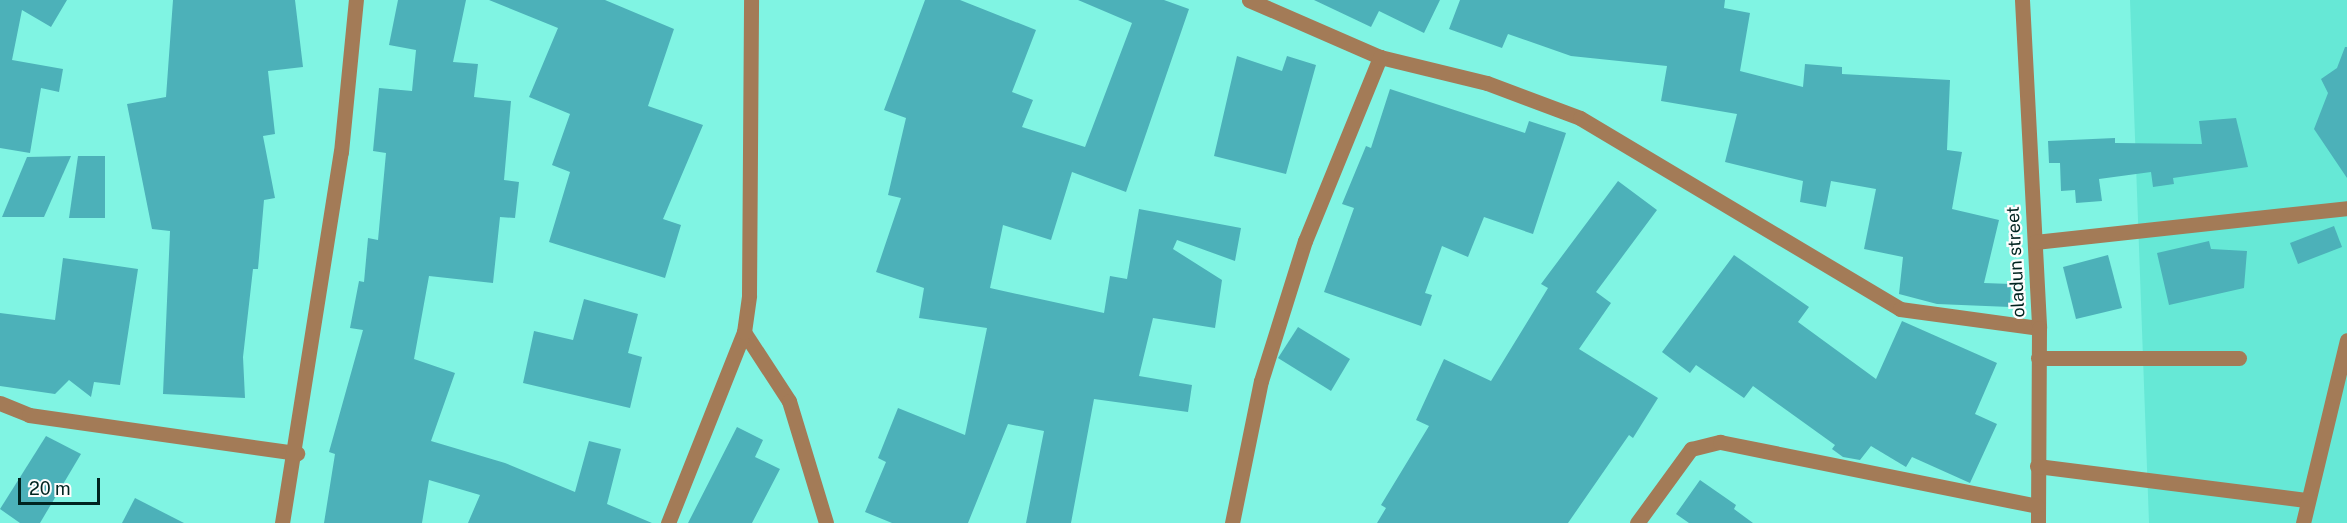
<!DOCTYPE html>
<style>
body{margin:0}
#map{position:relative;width:2347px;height:523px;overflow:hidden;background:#80f4e3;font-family:"Public Sans",sans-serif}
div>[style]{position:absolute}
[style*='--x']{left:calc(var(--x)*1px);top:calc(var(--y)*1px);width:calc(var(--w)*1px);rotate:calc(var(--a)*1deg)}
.built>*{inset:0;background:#66e8d6}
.building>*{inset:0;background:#4cb1b9}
.minor>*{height:15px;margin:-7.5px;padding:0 7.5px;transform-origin:7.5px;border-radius:7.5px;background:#a37b57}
span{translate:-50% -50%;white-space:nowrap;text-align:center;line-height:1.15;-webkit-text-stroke:4.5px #fdfdfd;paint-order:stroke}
.street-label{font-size:18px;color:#002420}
.scale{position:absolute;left:18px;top:478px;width:82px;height:27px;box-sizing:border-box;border:3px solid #002420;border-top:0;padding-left:8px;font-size:18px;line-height:21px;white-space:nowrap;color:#002420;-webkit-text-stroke:4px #fdfdfd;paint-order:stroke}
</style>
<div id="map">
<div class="built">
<i style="clip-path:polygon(2130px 0,2347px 0,2347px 523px,2149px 523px)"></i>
</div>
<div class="building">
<i style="clip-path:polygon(0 0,67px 0,51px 27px,22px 10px,12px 60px,63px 69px,59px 92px,41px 88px,30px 153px,0 148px)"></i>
<i style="clip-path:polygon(173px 0,295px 0,303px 67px,268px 71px,275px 134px,263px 136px,275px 198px,264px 200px,258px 269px,253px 269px,243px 357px,245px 398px,163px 394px,170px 231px,152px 229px,127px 104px,166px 97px)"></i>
<i style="clip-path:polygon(398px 0,466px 0,453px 62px,478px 64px,474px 97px,511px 101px,504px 180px,519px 182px,515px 218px,500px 217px,493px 283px,429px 276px,414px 359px,455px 373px,431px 441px,505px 463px,575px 492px,589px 441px,621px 449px,607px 504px,652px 523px,468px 523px,480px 495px,429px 480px,422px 523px,324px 523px,335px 454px,329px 452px,363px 330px,350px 328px,359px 281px,364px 282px,368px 238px,378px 240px,386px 153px,373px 151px,379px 88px,412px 91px,416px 50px,389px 45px)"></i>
<i style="clip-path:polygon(489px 0,605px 0,674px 29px,648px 106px,703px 125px,663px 219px,681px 225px,665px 278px,549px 242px,570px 172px,552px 165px,570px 114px,529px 97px,558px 28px)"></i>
<i style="clip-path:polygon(925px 0,960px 0,1036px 30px,1012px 92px,1033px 100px,1022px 127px,1085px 147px,1132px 23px,1078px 0,1164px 0,1189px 9px,1126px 192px,1072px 172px,1051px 240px,1003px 225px,990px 288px,1104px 313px,1110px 276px,1127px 279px,1139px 209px,1241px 228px,1235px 261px,1177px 240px,1173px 249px,1222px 280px,1215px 328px,1153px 318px,1139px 376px,1192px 385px,1188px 412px,1094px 399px,1071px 523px,1026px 523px,1044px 431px,1008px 424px,968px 523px,892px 523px,865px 512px,886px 462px,878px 458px,898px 408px,965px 435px,987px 328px,919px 318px,924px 288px,876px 272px,901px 198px,888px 195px,906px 118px,884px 110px)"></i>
<i style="clip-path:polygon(1314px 0,1440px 0,1424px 33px,1379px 11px,1371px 27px)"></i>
<i style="clip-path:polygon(1460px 0,1725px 0,1724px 8px,1750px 13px,1740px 71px,1803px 87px,1805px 64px,1842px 67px,1842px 74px,1950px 80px,1947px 150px,1962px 152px,1952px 209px,1999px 220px,1984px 283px,2011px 284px,2010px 307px,1937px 304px,1899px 294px,1903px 257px,1864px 249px,1876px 189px,1831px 181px,1826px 207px,1800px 202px,1803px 181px,1725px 162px,1737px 114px,1661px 101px,1667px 66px,1571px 56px,1508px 34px,1502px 48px,1449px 29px)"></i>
<i style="clip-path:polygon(2345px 47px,2347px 47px,2347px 178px,2314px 129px,2328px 93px,2321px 79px,2337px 68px)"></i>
<i style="clip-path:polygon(1237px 56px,1282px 71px,1287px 56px,1316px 65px,1286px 174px,1214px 156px)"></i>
<i style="clip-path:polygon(1390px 89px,1525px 133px,1529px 121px,1566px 133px,1533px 234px,1484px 217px,1468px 257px,1442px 246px,1425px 293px,1432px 295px,1421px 326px,1324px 292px,1354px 208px,1342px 204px,1366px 146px,1371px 148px)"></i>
<i style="clip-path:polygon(2236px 118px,2248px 167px,2173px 178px,2174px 184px,2153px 187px,2151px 172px,2099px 179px,2102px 201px,2076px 203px,2075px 190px,2061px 191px,2060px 163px,2049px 163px,2048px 141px,2115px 138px,2115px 143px,2202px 144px,2199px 121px)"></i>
<i style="clip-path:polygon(71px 156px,44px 217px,2px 217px,27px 157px)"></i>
<i style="clip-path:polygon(78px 156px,105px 156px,105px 218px,69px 218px)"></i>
<i style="clip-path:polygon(1618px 181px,1657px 210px,1596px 292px,1611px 303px,1579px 349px,1658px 398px,1633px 438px,1629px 435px,1568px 523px,1377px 523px,1386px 508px,1381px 505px,1429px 426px,1416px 420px,1444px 359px,1491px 381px,1548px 288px,1541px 284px)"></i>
<i style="clip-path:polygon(2334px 226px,2342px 247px,2298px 264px,2290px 243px)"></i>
<i style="clip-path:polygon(2209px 241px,2211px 249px,2247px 251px,2244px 288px,2169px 305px,2157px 253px)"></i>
<i style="clip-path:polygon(1734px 255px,1809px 307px,1798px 322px,1876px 379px,1902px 321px,1997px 363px,1975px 414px,1997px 424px,1970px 483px,1912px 457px,1906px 467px,1871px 446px,1860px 460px,1843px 457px,1832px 449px,1835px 445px,1753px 386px,1744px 398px,1696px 365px,1690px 373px,1662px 352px)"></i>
<i style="clip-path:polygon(2108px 255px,2122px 308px,2076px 319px,2063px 267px)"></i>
<i style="clip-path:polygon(63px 258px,138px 269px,120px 385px,94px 382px,91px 397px,69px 380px,55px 394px,0 386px,0 313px,55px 320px)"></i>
<i style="clip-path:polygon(584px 299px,638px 314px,628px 353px,642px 357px,630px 408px,523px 383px,534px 331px,573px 340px)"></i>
<i style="clip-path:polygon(1298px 327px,1350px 359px,1331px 391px,1278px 358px)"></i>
<i style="clip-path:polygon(737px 427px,763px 440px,755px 457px,780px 469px,752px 523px,688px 523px)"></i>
<i style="clip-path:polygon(46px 436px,81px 454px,40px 523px,20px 523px,0 509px)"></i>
<i style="clip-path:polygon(1700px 480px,1736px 505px,1734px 509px,1753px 523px,1689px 523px,1676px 514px)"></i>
<i style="clip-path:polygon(135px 498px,184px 523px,122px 523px)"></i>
</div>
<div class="minor">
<i style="--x:1249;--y:0;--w:143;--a:23.5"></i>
<i style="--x:1380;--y:57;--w:110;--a:13.7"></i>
<i style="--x:1487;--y:83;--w:99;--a:20.6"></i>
<i style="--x:1580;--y:118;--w:373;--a:30.8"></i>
<i style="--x:1900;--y:309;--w:140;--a:7.8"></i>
<i style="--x:2022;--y:0;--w:328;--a:87"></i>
<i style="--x:2039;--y:328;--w:195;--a:90.3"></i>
<i style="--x:2035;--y:242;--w:314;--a:-6.2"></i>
<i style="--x:744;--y:332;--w:82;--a:56.9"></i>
<i style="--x:789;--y:401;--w:127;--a:73.1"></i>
<i style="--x:2038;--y:358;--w:201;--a:0"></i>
<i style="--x:0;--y:403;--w:31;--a:22"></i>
<i style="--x:29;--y:415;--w:271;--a:8.1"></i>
<i style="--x:2037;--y:466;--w:273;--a:7.2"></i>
<i style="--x:282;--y:523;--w:376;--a:-81"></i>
<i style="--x:341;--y:152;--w:153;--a:-84.4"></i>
<i style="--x:668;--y:523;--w:206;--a:-68.3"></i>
<i style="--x:744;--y:332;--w:37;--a:-82"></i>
<i style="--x:749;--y:295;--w:295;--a:-89.6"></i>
<i style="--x:1232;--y:523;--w:145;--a:-78.5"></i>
<i style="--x:1261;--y:381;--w:147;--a:-72.6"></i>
<i style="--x:1305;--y:241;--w:199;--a:-67.8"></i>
<i style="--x:1637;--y:523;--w:92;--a:-53.9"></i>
<i style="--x:1691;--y:449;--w:30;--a:-14"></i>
<i style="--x:1720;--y:442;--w:323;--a:11.4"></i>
<i style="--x:2303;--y:523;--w:188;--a:-76.5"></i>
</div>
<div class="street-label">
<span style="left:2016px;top:262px;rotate:-93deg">oladun street</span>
</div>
<div class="scale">20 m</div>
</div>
